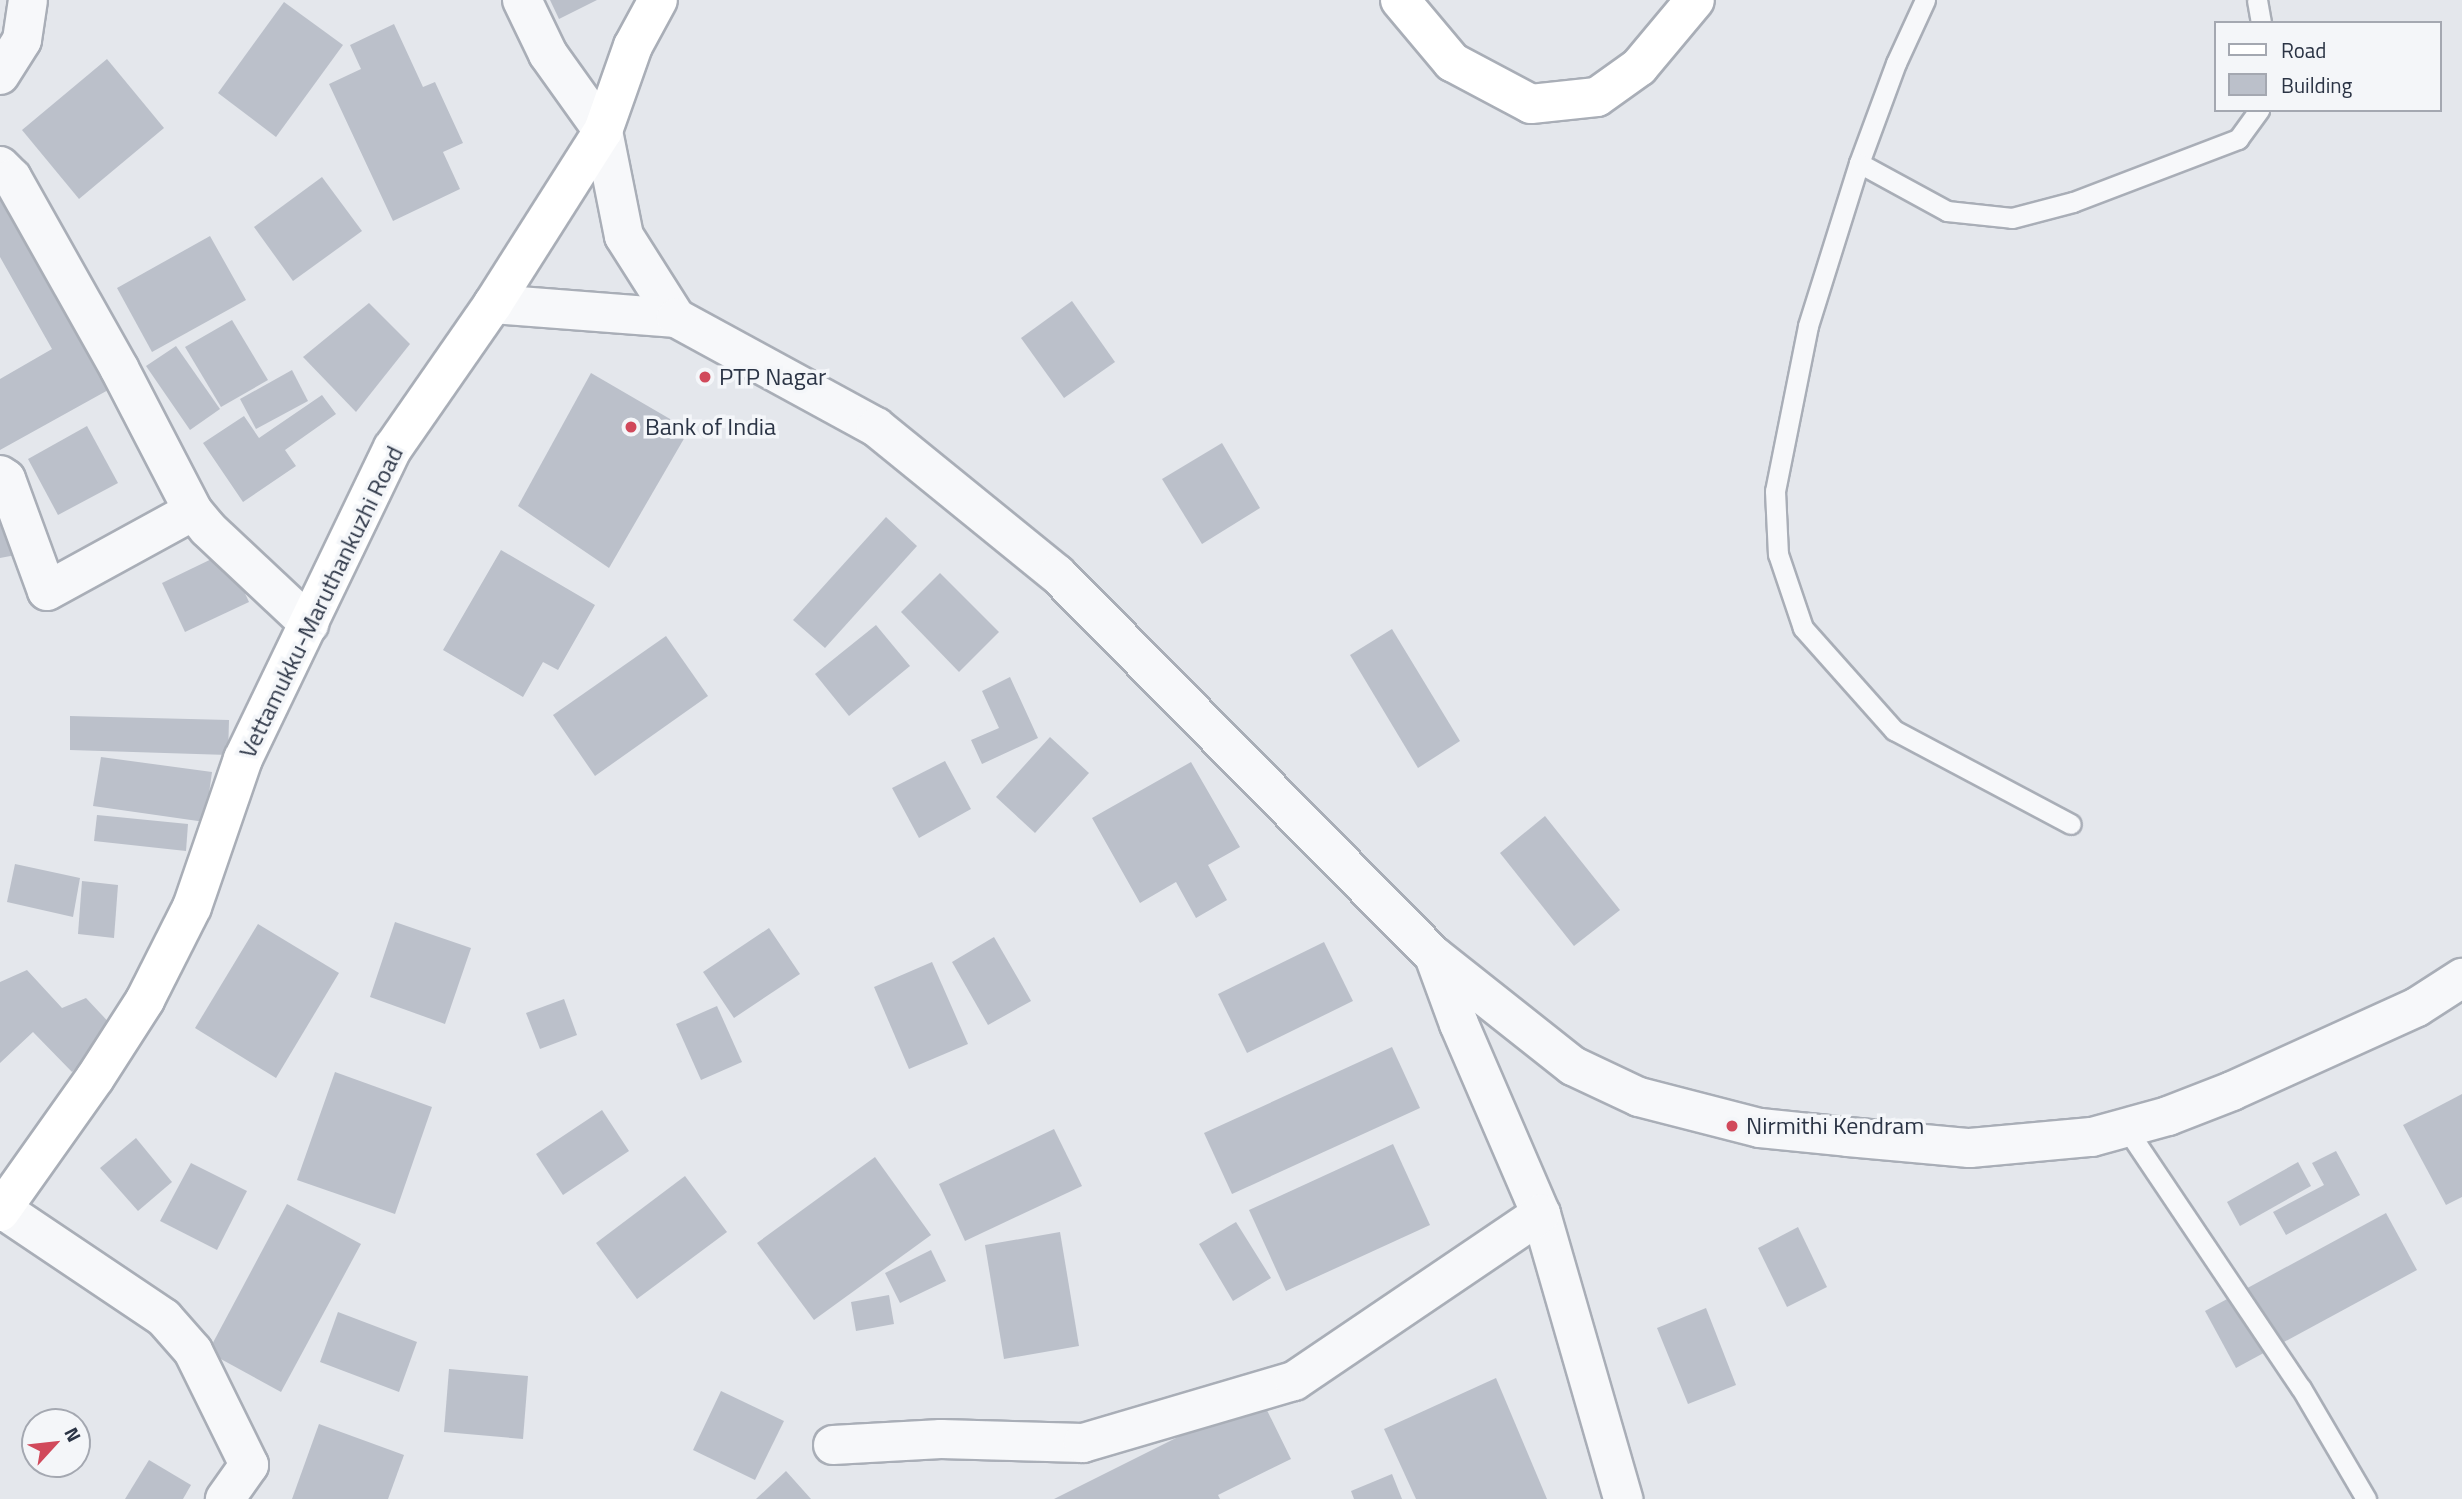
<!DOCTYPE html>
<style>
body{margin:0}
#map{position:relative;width:2462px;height:1499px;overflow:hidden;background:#e4e7ec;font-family:"Titillium Web",sans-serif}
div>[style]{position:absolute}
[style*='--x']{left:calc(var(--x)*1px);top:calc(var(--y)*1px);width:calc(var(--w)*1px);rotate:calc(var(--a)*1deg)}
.building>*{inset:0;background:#bbc0ca}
.roads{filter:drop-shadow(2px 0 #a9aeb7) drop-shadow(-2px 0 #a9aeb7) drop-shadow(0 2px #a9aeb7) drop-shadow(0 -2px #a9aeb7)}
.service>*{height:19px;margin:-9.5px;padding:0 9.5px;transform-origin:9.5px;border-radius:9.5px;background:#f7f8fa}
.minor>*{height:38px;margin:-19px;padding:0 19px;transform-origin:19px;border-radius:19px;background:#f7f8fa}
.tertiary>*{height:38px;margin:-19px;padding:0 19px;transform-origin:19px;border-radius:19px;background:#f7f8fa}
.secondary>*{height:38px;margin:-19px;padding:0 19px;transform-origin:19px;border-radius:19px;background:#fff}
.dots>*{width:19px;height:19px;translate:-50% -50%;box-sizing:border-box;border:4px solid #f4f6f9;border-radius:50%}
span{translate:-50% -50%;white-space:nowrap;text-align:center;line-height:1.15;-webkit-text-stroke:7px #f4f6f9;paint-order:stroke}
.poi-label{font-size:24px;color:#2b3445}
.left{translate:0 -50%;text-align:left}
.street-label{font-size:24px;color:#2b3445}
.legend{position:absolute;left:2214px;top:21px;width:228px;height:91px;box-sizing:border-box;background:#f4f6f9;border:2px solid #a4a8b1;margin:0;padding:9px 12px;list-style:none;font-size:21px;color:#2b3445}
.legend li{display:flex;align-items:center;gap:14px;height:35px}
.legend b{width:35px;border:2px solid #a4a8b1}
.north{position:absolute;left:21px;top:1408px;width:70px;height:70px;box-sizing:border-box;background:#f4f6f9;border:2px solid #a4a8b1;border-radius:50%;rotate:63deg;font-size:19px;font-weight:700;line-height:28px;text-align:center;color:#2b3445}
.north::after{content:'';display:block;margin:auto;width:24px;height:32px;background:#d1495b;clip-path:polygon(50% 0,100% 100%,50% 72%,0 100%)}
</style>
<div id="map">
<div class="building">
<i style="clip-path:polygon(550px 0,597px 0,559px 19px)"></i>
<i style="clip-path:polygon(284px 2px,343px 45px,276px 137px,218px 93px)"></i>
<i style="clip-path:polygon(394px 24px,423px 87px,435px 82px,463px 143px,443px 152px,460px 189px,393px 221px,329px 84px,361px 69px,350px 45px)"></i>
<i style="clip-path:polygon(107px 59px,164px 128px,79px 199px,22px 130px)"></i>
<i style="clip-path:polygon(322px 177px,362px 231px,293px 281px,254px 227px)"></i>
<i style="clip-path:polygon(0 185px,119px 384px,0 450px,0 379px,52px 349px,0 257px)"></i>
<i style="clip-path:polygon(210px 236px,246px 300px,152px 352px,117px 288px)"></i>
<i style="clip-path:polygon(1072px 301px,1115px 362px,1064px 398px,1021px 338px)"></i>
<i style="clip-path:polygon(369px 303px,410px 344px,356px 412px,303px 357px)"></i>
<i style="clip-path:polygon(232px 320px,268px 380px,221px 407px,185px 347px)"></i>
<i style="clip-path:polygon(176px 346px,220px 409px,190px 430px,146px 366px)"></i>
<i style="clip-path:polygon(292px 370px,308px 401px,256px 429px,240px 399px)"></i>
<i style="clip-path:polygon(591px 373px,689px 430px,609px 568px,518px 506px)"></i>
<i style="clip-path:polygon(322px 395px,336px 414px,285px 450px,296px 466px,243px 502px,203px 443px,244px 416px,259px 438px)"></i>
<i style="clip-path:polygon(87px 426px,118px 483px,58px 515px,28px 459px)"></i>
<i style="clip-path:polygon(1222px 443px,1260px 508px,1202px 544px,1162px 479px)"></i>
<i style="clip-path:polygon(0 493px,16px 555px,0 558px)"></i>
<i style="clip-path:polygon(886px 517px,917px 546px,825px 648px,793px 620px)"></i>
<i style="clip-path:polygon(501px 550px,595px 605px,558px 670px,543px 662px,523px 697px,443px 650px)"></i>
<i style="clip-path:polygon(226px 552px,249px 602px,185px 632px,162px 583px)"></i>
<i style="clip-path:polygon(940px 573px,999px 632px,959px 672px,901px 612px)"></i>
<i style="clip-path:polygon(876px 625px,910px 666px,849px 716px,815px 674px)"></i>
<i style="clip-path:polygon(1392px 629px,1460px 741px,1418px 768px,1350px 655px)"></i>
<i style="clip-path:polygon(666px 636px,708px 696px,595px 776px,553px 715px)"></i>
<i style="clip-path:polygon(1010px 677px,1038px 738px,982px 764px,971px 740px,999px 728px,982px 691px)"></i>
<i style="clip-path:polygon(70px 716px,229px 720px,228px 755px,70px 750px)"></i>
<i style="clip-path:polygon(1050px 737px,1089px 773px,1035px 833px,996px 797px)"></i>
<i style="clip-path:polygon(101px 757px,212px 772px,205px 822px,93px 806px)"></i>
<i style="clip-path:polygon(945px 761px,971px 809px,919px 838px,892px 788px)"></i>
<i style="clip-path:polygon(1191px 762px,1240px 847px,1208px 865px,1227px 900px,1196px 918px,1176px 882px,1140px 903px,1092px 818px)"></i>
<i style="clip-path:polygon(97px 815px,188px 824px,186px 851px,94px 841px)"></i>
<i style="clip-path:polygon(1545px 816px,1620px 910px,1574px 946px,1500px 853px)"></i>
<i style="clip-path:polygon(15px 864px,80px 878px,73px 917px,7px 902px)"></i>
<i style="clip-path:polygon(82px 881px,118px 885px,114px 938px,78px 934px)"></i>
<i style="clip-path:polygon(395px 922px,471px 948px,445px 1024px,370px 997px)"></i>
<i style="clip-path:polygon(258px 924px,339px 973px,276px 1078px,195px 1028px)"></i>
<i style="clip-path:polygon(769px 928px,800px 974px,734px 1018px,703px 972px)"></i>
<i style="clip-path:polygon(994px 937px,1031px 1001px,988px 1025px,952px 962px)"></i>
<i style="clip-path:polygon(1324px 942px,1353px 1001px,1247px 1053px,1218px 994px)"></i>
<i style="clip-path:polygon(932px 962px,968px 1044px,909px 1069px,874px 987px)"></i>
<i style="clip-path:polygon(27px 970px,62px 1008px,86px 998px,116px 1030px,72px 1072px,33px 1032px,0 1063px,0 982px)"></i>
<i style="clip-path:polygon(564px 999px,577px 1035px,540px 1049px,526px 1013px)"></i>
<i style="clip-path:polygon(717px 1006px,742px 1062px,701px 1080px,676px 1024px)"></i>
<i style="clip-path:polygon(1392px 1047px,1420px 1108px,1232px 1194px,1204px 1133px)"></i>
<i style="clip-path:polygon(335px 1072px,432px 1107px,395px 1214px,297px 1180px)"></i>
<i style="clip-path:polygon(2462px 1094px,2462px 1197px,2446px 1205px,2403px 1125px)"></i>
<i style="clip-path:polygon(602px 1110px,629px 1151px,563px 1195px,536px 1154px)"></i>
<i style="clip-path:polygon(1054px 1129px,1082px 1186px,965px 1241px,939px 1184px)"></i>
<i style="clip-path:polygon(136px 1138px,172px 1182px,138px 1211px,100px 1168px)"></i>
<i style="clip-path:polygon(1393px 1144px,1430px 1225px,1286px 1291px,1249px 1210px)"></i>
<i style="clip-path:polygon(2336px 1151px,2360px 1195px,2286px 1235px,2273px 1212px,2324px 1185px,2312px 1163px)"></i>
<i style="clip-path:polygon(875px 1157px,931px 1235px,814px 1320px,757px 1243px)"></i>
<i style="clip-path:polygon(2298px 1162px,2311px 1186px,2240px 1226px,2227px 1202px)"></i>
<i style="clip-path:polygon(191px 1163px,247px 1191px,217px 1250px,160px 1221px)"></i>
<i style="clip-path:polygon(685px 1176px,727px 1232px,637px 1299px,596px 1243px)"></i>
<i style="clip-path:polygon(287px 1204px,361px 1244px,281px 1392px,208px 1352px)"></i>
<i style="clip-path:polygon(2386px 1213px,2417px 1270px,2236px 1368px,2205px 1311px)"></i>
<i style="clip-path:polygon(1236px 1222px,1271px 1278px,1233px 1301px,1199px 1244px)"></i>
<i style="clip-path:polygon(1798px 1227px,1827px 1287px,1787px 1307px,1758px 1248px)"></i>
<i style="clip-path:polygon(1060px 1232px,1079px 1346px,1004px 1359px,985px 1245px)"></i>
<i style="clip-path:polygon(931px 1250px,946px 1281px,900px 1303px,885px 1273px)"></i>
<i style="clip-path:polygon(889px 1295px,894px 1324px,856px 1331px,851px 1302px)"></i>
<i style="clip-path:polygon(1706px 1308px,1736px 1385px,1688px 1404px,1657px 1328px)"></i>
<i style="clip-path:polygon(338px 1312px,417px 1342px,399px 1392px,320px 1362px)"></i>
<i style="clip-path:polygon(449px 1369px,528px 1376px,523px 1439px,444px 1432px)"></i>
<i style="clip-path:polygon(1496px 1378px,1547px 1499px,1416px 1499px,1384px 1429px)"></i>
<i style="clip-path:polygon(721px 1391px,784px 1421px,755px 1480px,693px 1450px)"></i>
<i style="clip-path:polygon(1260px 1396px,1291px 1459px,1218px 1495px,1220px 1499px,1054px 1499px)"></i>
<i style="clip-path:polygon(319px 1424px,404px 1455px,388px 1499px,292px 1499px)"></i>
<i style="clip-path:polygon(149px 1460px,191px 1485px,183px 1499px,125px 1499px)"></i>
<i style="clip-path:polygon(786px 1471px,811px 1499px,756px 1499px)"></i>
<i style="clip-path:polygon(1392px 1474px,1402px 1499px,1354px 1499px,1351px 1491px)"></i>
</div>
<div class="roads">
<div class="service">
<i style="--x:1925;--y:0;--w:69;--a:114.7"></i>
<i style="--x:1896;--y:63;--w:107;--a:110.3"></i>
<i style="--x:1859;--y:163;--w:171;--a:107.4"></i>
<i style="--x:1808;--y:326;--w:168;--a:101.3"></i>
<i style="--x:1775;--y:491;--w:63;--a:87.3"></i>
<i style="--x:1778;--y:554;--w:78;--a:71.3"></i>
<i style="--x:1803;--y:628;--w:137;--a:48.3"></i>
<i style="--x:1894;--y:730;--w:200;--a:28"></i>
<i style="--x:2257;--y:0;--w:23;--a:80"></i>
<i style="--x:1859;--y:163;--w:100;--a:28.6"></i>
<i style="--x:1947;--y:211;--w:65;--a:6.1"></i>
<i style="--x:2012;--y:218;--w:63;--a:-14.7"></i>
<i style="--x:2073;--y:202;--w:177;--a:-20.9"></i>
<i style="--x:2238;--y:139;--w:36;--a:-54"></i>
<i style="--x:2126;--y:1128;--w:313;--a:56.1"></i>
<i style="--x:2301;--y:1388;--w:129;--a:59.6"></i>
</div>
<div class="minor">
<i style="--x:522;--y:0;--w:60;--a:64.3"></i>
<i style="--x:548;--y:54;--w:95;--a:54.5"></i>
<i style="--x:0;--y:75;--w:41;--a:-57.8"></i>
<i style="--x:22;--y:40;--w:40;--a:-81.5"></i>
<i style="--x:0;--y:166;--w:17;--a:45"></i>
<i style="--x:12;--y:178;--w:218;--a:60.6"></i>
<i style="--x:119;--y:368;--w:161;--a:62.6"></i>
<i style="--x:193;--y:511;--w:23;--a:50"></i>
<i style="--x:208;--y:529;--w:139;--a:43.2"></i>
<i style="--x:0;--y:475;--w:7;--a:34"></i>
<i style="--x:6;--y:479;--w:119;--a:69.9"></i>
<i style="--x:47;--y:591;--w:166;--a:-28.7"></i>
<i style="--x:1434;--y:956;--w:72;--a:69.8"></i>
<i style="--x:1459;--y:1024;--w:207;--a:66.7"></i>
<i style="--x:1541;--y:1214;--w:297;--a:73.9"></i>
<i style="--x:2;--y:1209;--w:195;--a:33.9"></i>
<i style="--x:164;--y:1318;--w:44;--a:48.7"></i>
<i style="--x:193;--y:1351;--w:127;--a:63.8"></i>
<i style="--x:249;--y:1465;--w:42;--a:125.2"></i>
<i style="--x:833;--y:1445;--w:108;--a:-3.2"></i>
<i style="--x:941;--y:1439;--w:142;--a:1.6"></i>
<i style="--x:1083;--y:1443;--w:220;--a:-16.4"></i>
<i style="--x:1294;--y:1381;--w:298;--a:-34.1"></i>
</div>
<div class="tertiary">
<i style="--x:603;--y:131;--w:107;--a:78.7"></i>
<i style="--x:624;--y:236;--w:97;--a:57.6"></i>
<i style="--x:493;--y:304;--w:184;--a:4.4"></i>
<i style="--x:676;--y:318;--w:228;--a:28.6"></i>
<i style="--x:876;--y:427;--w:233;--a:39.1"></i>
<i style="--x:1057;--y:574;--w:537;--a:45.38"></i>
<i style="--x:1434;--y:956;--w:177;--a:38.4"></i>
<i style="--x:1573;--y:1066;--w:73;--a:25.2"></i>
<i style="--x:1639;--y:1097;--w:125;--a:14.4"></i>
<i style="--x:1760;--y:1128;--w:88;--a:5.8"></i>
<i style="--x:1848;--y:1137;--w:122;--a:5.2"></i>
<i style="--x:1970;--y:1148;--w:122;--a:-5.2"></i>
<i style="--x:2092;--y:1137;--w:79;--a:-15.4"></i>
<i style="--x:2168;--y:1116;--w:69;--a:-21.3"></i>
<i style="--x:2232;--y:1091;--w:203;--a:-24.4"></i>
<i style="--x:2417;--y:1007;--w:54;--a:-32.8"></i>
</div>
<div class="secondary">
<i style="--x:1400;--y:0;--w:81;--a:50"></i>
<i style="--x:1452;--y:62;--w:89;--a:28"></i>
<i style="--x:1531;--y:104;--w:66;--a:-6.1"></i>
<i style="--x:1597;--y:97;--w:52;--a:-35.5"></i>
<i style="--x:1639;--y:67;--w:87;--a:-50.1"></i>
<i style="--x:0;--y:1212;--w:164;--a:-54.7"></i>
<i style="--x:95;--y:1078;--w:93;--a:-57.3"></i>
<i style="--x:145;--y:1000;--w:104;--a:-63.2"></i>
<i style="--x:192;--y:907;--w:157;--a:-71"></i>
<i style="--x:243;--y:759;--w:345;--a:-64.3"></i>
<i style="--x:393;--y:448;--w:175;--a:-55.2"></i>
<i style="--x:493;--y:304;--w:205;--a:-57.6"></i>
<i style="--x:603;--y:131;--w:90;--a:-70.6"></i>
<i style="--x:633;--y:46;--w:52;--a:-61.5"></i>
</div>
</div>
<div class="dots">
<i style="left:705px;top:377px;background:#d1495b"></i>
<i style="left:631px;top:427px;background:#d1495b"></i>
<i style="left:1732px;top:1126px;background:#d1495b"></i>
</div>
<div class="poi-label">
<span class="left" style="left:719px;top:377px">PTP Nagar</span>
<span class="left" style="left:645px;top:427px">Bank of India</span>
<span class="left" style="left:1746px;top:1126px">Nirmithi Kendram</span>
</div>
<div class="street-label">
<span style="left:321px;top:602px;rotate:-64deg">Vettamukku-Maruthankuzhi Road</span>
</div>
<ul class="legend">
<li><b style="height:9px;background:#fff"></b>Road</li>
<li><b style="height:19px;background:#bbc0ca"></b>Building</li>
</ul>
<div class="north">N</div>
</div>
